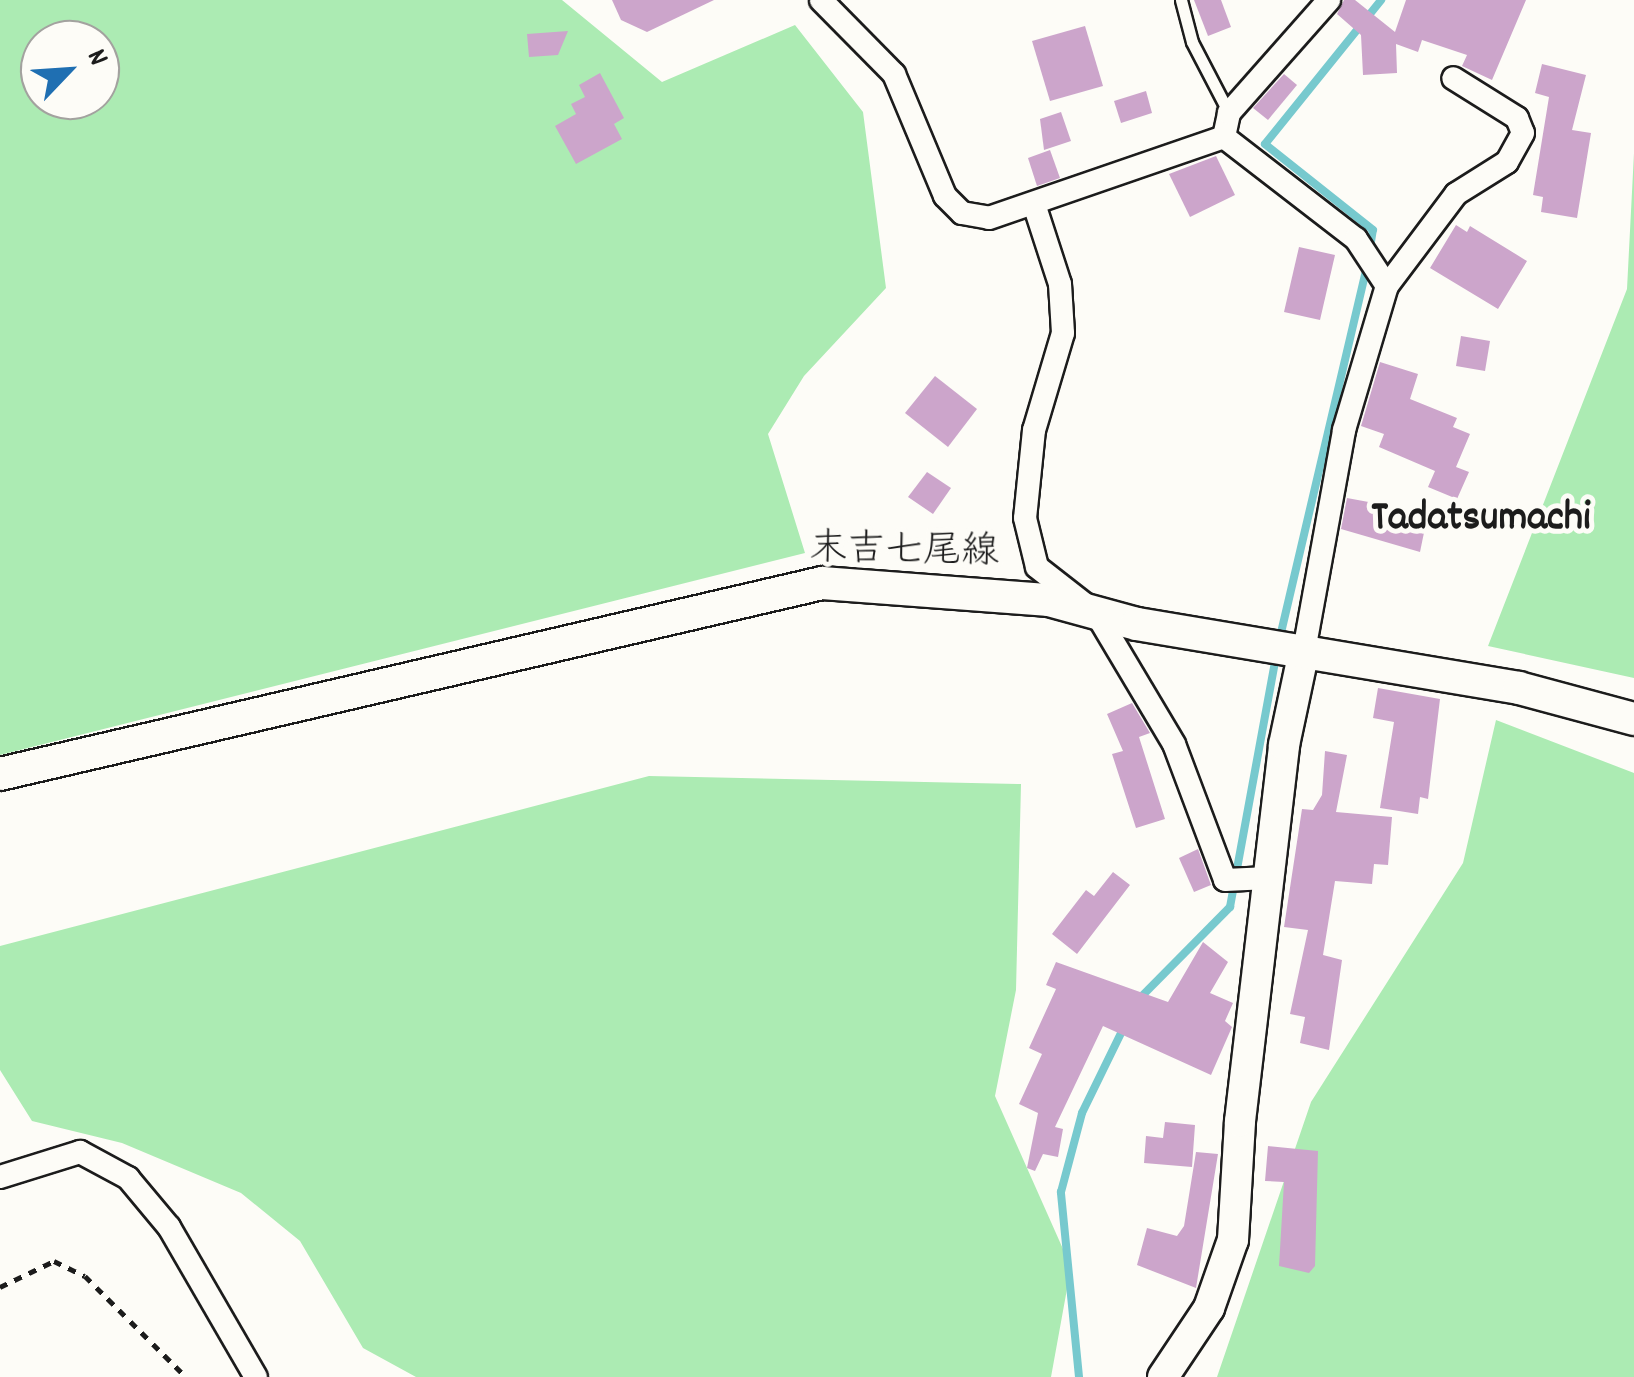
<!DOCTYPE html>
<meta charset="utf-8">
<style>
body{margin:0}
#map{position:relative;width:1634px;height:1377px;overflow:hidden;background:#fdfcf7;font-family:Dekko,"Klee One",sans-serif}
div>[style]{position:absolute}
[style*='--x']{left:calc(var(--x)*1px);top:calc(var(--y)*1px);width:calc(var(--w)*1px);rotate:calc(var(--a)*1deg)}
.green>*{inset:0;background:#acebb3}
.stream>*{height:8px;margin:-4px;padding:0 4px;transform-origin:4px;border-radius:4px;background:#77c9ce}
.building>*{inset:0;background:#cca5cb}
.path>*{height:5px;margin-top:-2.5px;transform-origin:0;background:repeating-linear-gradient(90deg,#1c1c1c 0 8px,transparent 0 16px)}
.roads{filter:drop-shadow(2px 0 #1c1c1c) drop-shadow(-2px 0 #1c1c1c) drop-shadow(0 2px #1c1c1c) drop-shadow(0 -2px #1c1c1c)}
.service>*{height:11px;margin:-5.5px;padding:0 5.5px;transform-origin:5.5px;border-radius:5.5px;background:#fdfcf7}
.minor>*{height:22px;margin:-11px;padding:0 11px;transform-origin:11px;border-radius:11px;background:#fdfcf7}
.tertiary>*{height:30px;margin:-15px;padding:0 15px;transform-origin:15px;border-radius:15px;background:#fdfcf7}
.secondary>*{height:32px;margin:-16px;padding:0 16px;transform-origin:16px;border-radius:16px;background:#fdfcf7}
span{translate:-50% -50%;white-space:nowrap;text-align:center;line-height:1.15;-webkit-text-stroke:10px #fdfcf7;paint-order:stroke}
.street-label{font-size:38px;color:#1c1c1c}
.quarter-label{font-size:42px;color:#1c1c1c;font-weight:700}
.north{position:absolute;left:20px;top:20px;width:100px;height:100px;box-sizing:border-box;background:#fdfcf7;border:2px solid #a3a29f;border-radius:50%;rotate:65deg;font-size:28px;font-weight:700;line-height:40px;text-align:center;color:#1c1c1c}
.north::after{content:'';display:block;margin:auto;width:35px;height:45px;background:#1f6fb2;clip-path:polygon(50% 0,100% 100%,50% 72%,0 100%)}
</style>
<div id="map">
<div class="green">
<i style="clip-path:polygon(evenodd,0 0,562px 0,662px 82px,795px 25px,863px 112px,886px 288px,804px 376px,768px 434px,805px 553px,0 755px,0 0,40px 40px,100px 40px,100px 100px,40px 100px,40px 40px)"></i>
<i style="clip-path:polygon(1634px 153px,1634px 678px,1488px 646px,1627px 289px)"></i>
<i style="clip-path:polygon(1496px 720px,1634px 773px,1634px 1377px,1217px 1377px,1311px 1102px,1463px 863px)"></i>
<i style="clip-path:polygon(649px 776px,1021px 784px,1016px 990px,995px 1096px,1071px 1267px,1051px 1377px,416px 1377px,363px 1348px,300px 1241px,241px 1193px,122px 1143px,32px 1121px,0 1070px,0 946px)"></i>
</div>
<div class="stream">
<i style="--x:1370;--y:248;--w:18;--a:-81"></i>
<i style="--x:1373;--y:230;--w:138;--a:-141.5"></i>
<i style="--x:1265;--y:144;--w:185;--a:-51.1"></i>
<i style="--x:1280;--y:637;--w:381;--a:-76.8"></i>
<i style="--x:1138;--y:1000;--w:131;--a:-45.3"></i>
<i style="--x:1230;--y:907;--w:255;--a:-79.6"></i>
<i style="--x:1079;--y:1377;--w:186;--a:-95.6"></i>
<i style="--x:1061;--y:1192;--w:82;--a:-75.1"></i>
<i style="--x:1082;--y:1113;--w:98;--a:-64"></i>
</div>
<div class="building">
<i style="clip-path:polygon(612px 0,714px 0,647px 32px,621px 20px)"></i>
<i style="clip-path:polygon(1194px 0,1221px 0,1231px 27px,1208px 36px)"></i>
<i style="clip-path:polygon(1344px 0,1355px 0,1395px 32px,1406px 0,1526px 0,1492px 80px,1462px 66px,1467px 55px,1422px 40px,1418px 52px,1396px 44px,1397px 73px,1363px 75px,1361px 35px,1337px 14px)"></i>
<i style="clip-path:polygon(1085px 26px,1103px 86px,1050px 101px,1032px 41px)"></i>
<i style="clip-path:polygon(568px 31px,558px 55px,529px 57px,527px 34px)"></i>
<i style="clip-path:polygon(1542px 64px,1586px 75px,1572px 130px,1591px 133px,1577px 218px,1541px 212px,1543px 197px,1533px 195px,1549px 97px,1535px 93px)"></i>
<i style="clip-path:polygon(600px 73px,624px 118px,614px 124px,622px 139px,576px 164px,555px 126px,576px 114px,571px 104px,585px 97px,579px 85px)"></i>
<i style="clip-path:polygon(1284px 74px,1297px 85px,1268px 120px,1253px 108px)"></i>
<i style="clip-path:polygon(1146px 91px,1152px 113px,1121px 123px,1114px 101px)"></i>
<i style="clip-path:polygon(1061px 112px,1071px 141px,1044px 150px,1040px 119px)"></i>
<i style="clip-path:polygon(1050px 150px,1060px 178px,1037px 186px,1028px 158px)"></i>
<i style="clip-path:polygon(1216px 156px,1235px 195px,1190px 217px,1169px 174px)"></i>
<i style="clip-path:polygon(1456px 225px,1467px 232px,1470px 226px,1527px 261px,1498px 309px,1430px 268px)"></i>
<i style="clip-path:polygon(1299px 247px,1335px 255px,1320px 320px,1284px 312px)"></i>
<i style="clip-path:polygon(1461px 336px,1490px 341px,1485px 371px,1456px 366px)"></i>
<i style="clip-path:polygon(1380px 362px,1418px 374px,1410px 399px,1457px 418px,1453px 427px,1470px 434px,1456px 467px,1469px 472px,1457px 499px,1428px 487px,1435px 471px,1379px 447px,1384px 434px,1361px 426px)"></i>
<i style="clip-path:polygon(935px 376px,977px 409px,948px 447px,905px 413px)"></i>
<i style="clip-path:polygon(927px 472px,951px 488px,933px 514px,908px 497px)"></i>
<i style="clip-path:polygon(1347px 498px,1428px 513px,1420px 552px,1341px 529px)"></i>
<i style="clip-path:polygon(1378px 688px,1440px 699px,1428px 799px,1420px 797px,1418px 814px,1380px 808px,1394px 722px,1373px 718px)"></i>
<i style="clip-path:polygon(1132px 703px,1150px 733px,1139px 737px,1165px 819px,1136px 828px,1112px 754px,1123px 751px,1107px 714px)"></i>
<i style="clip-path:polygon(1325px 751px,1347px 755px,1336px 812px,1392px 817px,1388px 865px,1374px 864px,1372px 884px,1335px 881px,1323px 955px,1342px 960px,1329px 1050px,1300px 1043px,1305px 1017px,1290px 1014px,1308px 930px,1284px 927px,1302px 809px,1313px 810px,1322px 795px)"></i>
<i style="clip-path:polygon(1198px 849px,1211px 885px,1194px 892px,1179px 858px)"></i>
<i style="clip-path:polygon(1113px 872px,1130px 885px,1077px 954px,1052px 934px,1086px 890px,1094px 896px)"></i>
<i style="clip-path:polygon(1203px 942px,1228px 962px,1210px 993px,1233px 1003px,1225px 1021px,1232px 1027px,1211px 1075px,1103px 1026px,1055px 1127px,1063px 1129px,1058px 1157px,1043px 1154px,1035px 1171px,1027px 1168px,1038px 1113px,1019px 1104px,1042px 1054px,1029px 1048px,1056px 989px,1046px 985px,1056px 962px,1168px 1002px)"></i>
<i style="clip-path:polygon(1165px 1122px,1195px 1125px,1192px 1167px,1144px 1163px,1146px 1136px,1163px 1138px)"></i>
<i style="clip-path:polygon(1268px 1146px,1318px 1151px,1315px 1266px,1309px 1273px,1279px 1266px,1284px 1182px,1265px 1181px)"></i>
<i style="clip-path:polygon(1196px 1152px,1218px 1154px,1196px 1288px,1137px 1265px,1147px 1228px,1177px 1236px,1184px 1226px)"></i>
</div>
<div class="path">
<i style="--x:0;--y:1287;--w:60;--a:-25.7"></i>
<i style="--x:54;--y:1261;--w:34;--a:26"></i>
<i style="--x:85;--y:1276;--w:143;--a:45"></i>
</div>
<div class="roads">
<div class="service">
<i style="--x:1181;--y:0;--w:43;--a:75.3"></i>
<i style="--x:1192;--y:42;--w:80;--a:62.5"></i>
</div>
<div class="minor">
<i style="--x:821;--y:0;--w:104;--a:45.4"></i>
<i style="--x:894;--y:74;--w:132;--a:67.3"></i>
<i style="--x:945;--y:196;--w:24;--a:45"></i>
<i style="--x:962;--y:213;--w:27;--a:10"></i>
<i style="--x:989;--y:218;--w:249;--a:-19"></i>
<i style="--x:1224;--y:137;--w:167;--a:37.7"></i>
<i style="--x:1356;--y:239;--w:56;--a:56.6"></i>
<i style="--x:1224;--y:137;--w:25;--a:-78"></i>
<i style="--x:1229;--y:113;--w:151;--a:-48.5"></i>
<i style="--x:1034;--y:204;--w:84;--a:72"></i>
<i style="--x:1060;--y:284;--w:49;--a:86.5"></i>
<i style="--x:1063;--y:333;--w:101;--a:106.6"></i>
<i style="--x:1034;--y:430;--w:88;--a:95.8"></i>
<i style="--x:1025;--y:518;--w:50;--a:76.2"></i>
<i style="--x:1037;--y:567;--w:75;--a:37.9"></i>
<i style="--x:1096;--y:613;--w:152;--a:59.2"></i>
<i style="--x:1174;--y:744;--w:145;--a:69.4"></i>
<i style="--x:1225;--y:880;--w:44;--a:-2.6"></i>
<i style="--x:1304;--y:651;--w:225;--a:-79.7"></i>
<i style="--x:1344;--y:430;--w:150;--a:-73.4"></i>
<i style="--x:1387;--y:286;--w:115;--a:-53.1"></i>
<i style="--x:1456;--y:194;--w:60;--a:-32.1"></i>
<i style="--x:1507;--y:162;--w:33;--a:-61"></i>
<i style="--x:1523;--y:133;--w:16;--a:-112"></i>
<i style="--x:1517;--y:118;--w:75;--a:-148"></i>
<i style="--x:0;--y:1177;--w:84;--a:-17.4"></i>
<i style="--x:80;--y:1152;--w:55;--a:28.4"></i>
<i style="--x:128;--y:1178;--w:64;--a:50.1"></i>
<i style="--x:169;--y:1227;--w:173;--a:59.9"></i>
</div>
<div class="tertiary">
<i style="--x:1163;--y:1377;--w:83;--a:-56.3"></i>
<i style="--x:1209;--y:1308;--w:72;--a:-70.6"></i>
<i style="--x:1233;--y:1240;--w:119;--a:-86.6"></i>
<i style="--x:1240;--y:1121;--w:379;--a:-83.3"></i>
<i style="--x:1284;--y:745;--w:96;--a:-78"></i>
</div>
<div class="secondary">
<i style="--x:0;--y:774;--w:844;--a:-13.08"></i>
<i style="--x:822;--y:583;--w:228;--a:4.3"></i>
<i style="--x:1049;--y:600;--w:91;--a:15.3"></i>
<i style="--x:1137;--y:624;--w:387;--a:9.5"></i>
<i style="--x:1519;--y:688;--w:119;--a:15.1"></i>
</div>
</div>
<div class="street-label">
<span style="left:904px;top:553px;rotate:1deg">末吉七尾線</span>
</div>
<div class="quarter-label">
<span style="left:1481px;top:520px">Tadatsumachi</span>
</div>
<div class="north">N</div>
</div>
